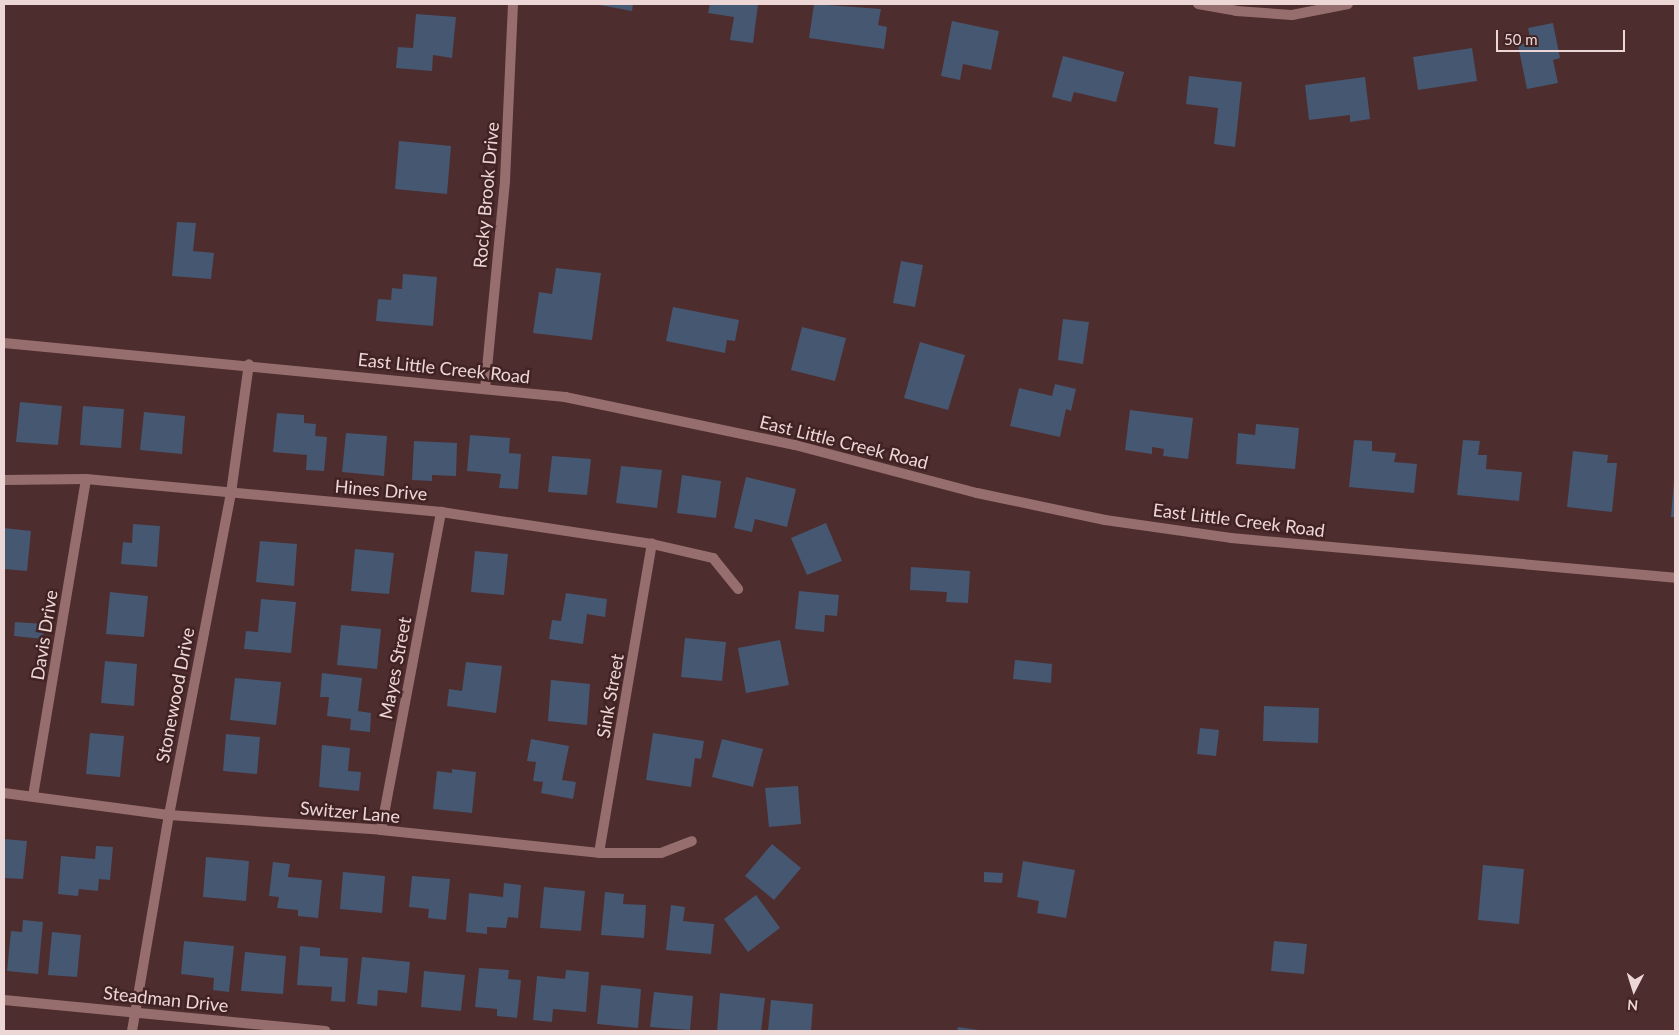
<!DOCTYPE html>
<style>
body{margin:0}
#map{position:relative;width:1679px;height:1035px;overflow:hidden;background:#4e2d2e;font-family:Lato,sans-serif}
div>[style]{position:absolute}
[style*='--x']{left:calc(var(--x)*1px);top:calc(var(--y)*1px);width:calc(var(--w)*1px);rotate:calc(var(--a)*1deg)}
.building>*{inset:0;background:#455771}
.minor>*{height:10px;margin:-5px;padding:0 5px;transform-origin:5px;border-radius:5px;background:#976e6e}
.tertiary>*{height:10px;margin:-5px;padding:0 5px;transform-origin:5px;border-radius:5px;background:#976e6e}
span{translate:-50% -50%;white-space:nowrap;text-align:center;line-height:1.15;-webkit-text-stroke:5px #422324;paint-order:stroke}
.street-label{font-size:18px;color:#ecd6d6}
.frame{position:absolute;inset:0;border:5px solid #ecd6d6;pointer-events:none}
.north{position:absolute;left:1609px;top:965px;width:50px;height:50px;-webkit-text-stroke:4px #422324;paint-order:stroke;rotate:185deg;font-size:14px;font-weight:700;line-height:20px;text-align:center;color:#ecd6d6}
.north::after{content:'';display:block;margin:auto;width:18px;height:22px;background:#ecd6d6;clip-path:polygon(50% 0,100% 100%,50% 72%,0 100%)}
.scale{position:absolute;left:1496px;top:30px;width:129px;height:22px;box-sizing:border-box;border:2px solid #ecd6d6;border-top:0;padding-left:6px;font-size:15px;line-height:18px;white-space:nowrap;color:#ecd6d6;-webkit-text-stroke:4px #422324;paint-order:stroke}
</style>
<div id="map">
<div class="building">
<i style="clip-path:polygon(594px 4px,633px 4px,632px 11px)"></i>
<i style="clip-path:polygon(710px 4px,758px 4px,753px 43px,730px 40px,734px 17px,708px 13px)"></i>
<i style="clip-path:polygon(814px 4px,881px 9px,878px 25px,887px 27px,884px 49px,809px 38px)"></i>
<i style="clip-path:polygon(416px 14px,456px 17px,452px 58px,433px 55px,432px 71px,396px 68px,398px 47px,413px 48px)"></i>
<i style="clip-path:polygon(952px 21px,999px 31px,991px 70px,963px 64px,960px 80px,941px 76px)"></i>
<i style="clip-path:polygon(1553px 23px,1560px 58px,1553px 60px,1558px 83px,1527px 89px,1518px 45px,1531px 42px,1528px 28px)"></i>
<i style="clip-path:polygon(1472px 48px,1477px 81px,1418px 90px,1413px 57px)"></i>
<i style="clip-path:polygon(1063px 56px,1124px 72px,1116px 102px,1074px 92px,1071px 102px,1052px 97px)"></i>
<i style="clip-path:polygon(1189px 76px,1242px 82px,1235px 147px,1214px 144px,1218px 108px,1186px 104px)"></i>
<i style="clip-path:polygon(1365px 77px,1370px 119px,1350px 122px,1350px 115px,1309px 120px,1305px 85px)"></i>
<i style="clip-path:polygon(399px 141px,451px 146px,447px 194px,395px 189px)"></i>
<i style="clip-path:polygon(177px 222px,196px 223px,193px 251px,214px 253px,211px 279px,172px 276px)"></i>
<i style="clip-path:polygon(901px 261px,923px 265px,915px 307px,893px 303px)"></i>
<i style="clip-path:polygon(556px 268px,601px 273px,592px 340px,533px 333px,539px 292px,552px 294px)"></i>
<i style="clip-path:polygon(403px 274px,437px 277px,433px 326px,376px 321px,378px 299px,391px 300px,392px 288px,402px 289px)"></i>
<i style="clip-path:polygon(673px 307px,739px 320px,735px 341px,727px 340px,725px 353px,666px 341px)"></i>
<i style="clip-path:polygon(1063px 319px,1089px 322px,1083px 364px,1058px 360px)"></i>
<i style="clip-path:polygon(802px 327px,846px 338px,835px 381px,791px 370px)"></i>
<i style="clip-path:polygon(920px 342px,965px 355px,948px 410px,904px 398px)"></i>
<i style="clip-path:polygon(1055px 384px,1076px 389px,1071px 411px,1066px 409px,1060px 437px,1010px 426px,1019px 388px,1052px 396px)"></i>
<i style="clip-path:polygon(20px 402px,62px 406px,58px 445px,16px 442px)"></i>
<i style="clip-path:polygon(83px 406px,124px 409px,121px 448px,80px 445px)"></i>
<i style="clip-path:polygon(1130px 410px,1193px 418px,1188px 459px,1163px 456px,1164px 449px,1152px 447px,1152px 454px,1125px 450px)"></i>
<i style="clip-path:polygon(144px 412px,185px 416px,182px 454px,140px 450px)"></i>
<i style="clip-path:polygon(277px 413px,304px 415px,304px 423px,316px 424px,315px 436px,327px 437px,324px 471px,306px 470px,307px 455px,273px 452px)"></i>
<i style="clip-path:polygon(1256px 424px,1299px 428px,1295px 469px,1236px 464px,1238px 433px,1255px 435px)"></i>
<i style="clip-path:polygon(346px 433px,387px 436px,384px 476px,342px 472px)"></i>
<i style="clip-path:polygon(470px 435px,510px 438px,509px 453px,521px 454px,518px 489px,499px 488px,501px 474px,467px 471px)"></i>
<i style="clip-path:polygon(1354px 440px,1372px 441px,1372px 451px,1396px 453px,1394px 462px,1417px 464px,1414px 493px,1349px 487px)"></i>
<i style="clip-path:polygon(1463px 440px,1480px 441px,1478px 455px,1487px 455px,1486px 469px,1522px 472px,1519px 501px,1457px 495px)"></i>
<i style="clip-path:polygon(414px 441px,457px 443px,456px 476px,432px 475px,432px 481px,412px 480px)"></i>
<i style="clip-path:polygon(1573px 451px,1608px 455px,1607px 463px,1617px 463px,1612px 512px,1567px 507px)"></i>
<i style="clip-path:polygon(552px 456px,591px 459px,587px 495px,548px 492px)"></i>
<i style="clip-path:polygon(621px 466px,662px 470px,657px 508px,616px 503px)"></i>
<i style="clip-path:polygon(682px 475px,721px 481px,716px 518px,677px 513px)"></i>
<i style="clip-path:polygon(746px 477px,796px 489px,787px 527px,755px 519px,752px 532px,734px 528px)"></i>
<i style="clip-path:polygon(1674px 480px,1675px 480px,1675px 517px,1671px 517px)"></i>
<i style="clip-path:polygon(826px 523px,842px 561px,807px 575px,791px 538px)"></i>
<i style="clip-path:polygon(133px 524px,160px 526px,157px 567px,121px 564px,123px 542px,132px 543px)"></i>
<i style="clip-path:polygon(4px 528px,31px 531px,27px 571px,4px 569px)"></i>
<i style="clip-path:polygon(260px 541px,297px 544px,294px 586px,256px 582px)"></i>
<i style="clip-path:polygon(355px 549px,394px 553px,389px 594px,351px 591px)"></i>
<i style="clip-path:polygon(475px 551px,508px 554px,504px 595px,471px 592px)"></i>
<i style="clip-path:polygon(911px 567px,970px 571px,968px 603px,946px 602px,947px 592px,910px 590px)"></i>
<i style="clip-path:polygon(799px 591px,839px 595px,837px 616px,825px 615px,824px 632px,795px 629px)"></i>
<i style="clip-path:polygon(110px 592px,148px 596px,144px 637px,106px 634px)"></i>
<i style="clip-path:polygon(566px 593px,607px 599px,605px 617px,587px 614px,583px 644px,549px 639px,552px 620px,561px 621px)"></i>
<i style="clip-path:polygon(261px 599px,296px 602px,291px 653px,244px 649px,246px 631px,258px 632px)"></i>
<i style="clip-path:polygon(15px 622px,44px 624px,43px 639px,14px 636px)"></i>
<i style="clip-path:polygon(341px 625px,381px 629px,377px 669px,337px 665px)"></i>
<i style="clip-path:polygon(685px 638px,726px 642px,722px 681px,681px 677px)"></i>
<i style="clip-path:polygon(780px 640px,789px 685px,746px 693px,738px 648px)"></i>
<i style="clip-path:polygon(1015px 660px,1052px 664px,1051px 683px,1013px 679px)"></i>
<i style="clip-path:polygon(105px 661px,137px 664px,134px 706px,101px 703px)"></i>
<i style="clip-path:polygon(466px 662px,502px 666px,496px 713px,447px 706px,449px 689px,462px 691px)"></i>
<i style="clip-path:polygon(322px 673px,362px 678px,358px 711px,371px 713px,370px 732px,350px 730px,351px 719px,327px 716px,329px 697px,320px 697px)"></i>
<i style="clip-path:polygon(235px 678px,281px 682px,276px 725px,230px 720px)"></i>
<i style="clip-path:polygon(551px 680px,590px 684px,587px 725px,548px 721px)"></i>
<i style="clip-path:polygon(1264px 706px,1319px 708px,1318px 743px,1263px 741px)"></i>
<i style="clip-path:polygon(1200px 728px,1219px 730px,1216px 756px,1197px 754px)"></i>
<i style="clip-path:polygon(90px 733px,124px 736px,120px 777px,86px 774px)"></i>
<i style="clip-path:polygon(653px 733px,704px 741px,701px 759px,695px 758px,691px 787px,646px 780px)"></i>
<i style="clip-path:polygon(226px 734px,260px 737px,257px 774px,223px 771px)"></i>
<i style="clip-path:polygon(531px 739px,569px 746px,562px 780px,576px 782px,573px 799px,541px 793px,543px 782px,533px 781px,536px 762px,527px 761px)"></i>
<i style="clip-path:polygon(722px 739px,763px 749px,753px 787px,712px 777px)"></i>
<i style="clip-path:polygon(322px 745px,350px 748px,348px 771px,361px 772px,359px 791px,319px 787px)"></i>
<i style="clip-path:polygon(452px 769px,476px 772px,472px 813px,433px 809px,437px 771px,452px 773px)"></i>
<i style="clip-path:polygon(798px 786px,801px 824px,769px 827px,765px 788px)"></i>
<i style="clip-path:polygon(4px 839px,27px 841px,23px 879px,4px 878px)"></i>
<i style="clip-path:polygon(772px 844px,801px 868px,774px 900px,745px 876px)"></i>
<i style="clip-path:polygon(96px 846px,113px 847px,110px 880px,99px 879px,98px 891px,79px 889px,78px 896px,58px 894px,61px 856px,95px 859px)"></i>
<i style="clip-path:polygon(206px 857px,249px 861px,246px 901px,203px 897px)"></i>
<i style="clip-path:polygon(1023px 861px,1075px 870px,1066px 918px,1037px 913px,1039px 901px,1017px 897px)"></i>
<i style="clip-path:polygon(273px 862px,290px 864px,288px 877px,322px 880px,318px 918px,298px 916px,298px 910px,277px 908px,279px 897px,269px 896px)"></i>
<i style="clip-path:polygon(1483px 865px,1524px 869px,1519px 924px,1478px 920px)"></i>
<i style="clip-path:polygon(343px 872px,385px 876px,382px 913px,340px 909px)"></i>
<i style="clip-path:polygon(984px 872px,1003px 873px,1002px 883px,984px 882px)"></i>
<i style="clip-path:polygon(412px 876px,450px 879px,446px 920px,428px 918px,429px 909px,409px 907px)"></i>
<i style="clip-path:polygon(504px 883px,521px 885px,518px 918px,508px 917px,506px 928px,487px 927px,487px 934px,466px 932px,469px 893px,503px 897px)"></i>
<i style="clip-path:polygon(544px 887px,585px 891px,581px 931px,540px 928px)"></i>
<i style="clip-path:polygon(605px 892px,624px 894px,623px 904px,646px 905px,644px 938px,601px 935px)"></i>
<i style="clip-path:polygon(756px 895px,780px 928px,748px 952px,724px 919px)"></i>
<i style="clip-path:polygon(671px 905px,685px 907px,683px 921px,714px 924px,711px 954px,666px 950px)"></i>
<i style="clip-path:polygon(23px 920px,43px 922px,38px 974px,7px 971px,11px 931px,22px 932px)"></i>
<i style="clip-path:polygon(52px 932px,81px 935px,77px 977px,48px 975px)"></i>
<i style="clip-path:polygon(184px 941px,234px 946px,229px 992px,213px 990px,214px 978px,181px 974px)"></i>
<i style="clip-path:polygon(1274px 941px,1307px 944px,1304px 974px,1271px 971px)"></i>
<i style="clip-path:polygon(300px 946px,320px 948px,320px 956px,348px 958px,345px 1002px,331px 1001px,332px 987px,297px 985px)"></i>
<i style="clip-path:polygon(245px 952px,286px 956px,283px 994px,241px 991px)"></i>
<i style="clip-path:polygon(362px 957px,410px 962px,407px 993px,378px 990px,377px 1006px,357px 1004px)"></i>
<i style="clip-path:polygon(479px 968px,509px 970px,508px 979px,521px 980px,517px 1018px,497px 1016px,497px 1009px,475px 1007px)"></i>
<i style="clip-path:polygon(566px 970px,589px 972px,586px 1012px,553px 1009px,552px 1022px,533px 1020px,537px 976px,565px 979px)"></i>
<i style="clip-path:polygon(424px 971px,465px 975px,461px 1011px,421px 1007px)"></i>
<i style="clip-path:polygon(601px 985px,641px 989px,638px 1028px,597px 1024px)"></i>
<i style="clip-path:polygon(654px 992px,693px 996px,690px 1030px,650px 1027px)"></i>
<i style="clip-path:polygon(720px 993px,765px 998px,761px 1031px,717px 1031px)"></i>
<i style="clip-path:polygon(771px 1000px,813px 1004px,811px 1031px,768px 1031px)"></i>
<i style="clip-path:polygon(958px 1027px,979px 1030px,979px 1031px,957px 1031px)"></i>
</div>
<div class="minor">
<i style="--x:1198;--y:4;--w:39;--a:10"></i>
<i style="--x:1236;--y:11;--w:56;--a:4.1"></i>
<i style="--x:1292;--y:15;--w:57;--a:-11.1"></i>
<i style="--x:485;--y:389;--w:210;--a:-84.5"></i>
<i style="--x:505;--y:180;--w:176;--a:-87.4"></i>
<i style="--x:4;--y:480;--w:82;--a:-0.7"></i>
<i style="--x:86;--y:479;--w:357;--a:5.3"></i>
<i style="--x:441;--y:512;--w:213;--a:8.6"></i>
<i style="--x:652;--y:544;--w:63;--a:12.9"></i>
<i style="--x:713;--y:558;--w:40;--a:51"></i>
<i style="--x:4;--y:793;--w:166;--a:7.6"></i>
<i style="--x:169;--y:815;--w:213;--a:4"></i>
<i style="--x:381;--y:830;--w:219;--a:6"></i>
<i style="--x:599;--y:853;--w:62;--a:0"></i>
<i style="--x:661;--y:853;--w:33;--a:-21"></i>
<i style="--x:33;--y:796;--w:321;--a:-80.5"></i>
<i style="--x:381;--y:830;--w:324;--a:-79.3"></i>
<i style="--x:599;--y:853;--w:314;--a:-80.3"></i>
<i style="--x:4;--y:1000;--w:323;--a:5.5"></i>
</div>
<div class="tertiary">
<i style="--x:4;--y:343;--w:564;--a:5.5"></i>
<i style="--x:565;--y:397;--w:235;--a:11.8"></i>
<i style="--x:795;--y:445;--w:188;--a:14.8"></i>
<i style="--x:977;--y:493;--w:131;--a:11.9"></i>
<i style="--x:1105;--y:520;--w:127;--a:8.1"></i>
<i style="--x:1231;--y:538;--w:446;--a:5.1"></i>
<i style="--x:132;--y:1031;--w:219;--a:-80.3"></i>
<i style="--x:169;--y:815;--w:328;--a:-79.1"></i>
<i style="--x:231;--y:493;--w:130;--a:-82.1"></i>
</div>
<div class="street-label">
<span style="left:486px;top:195px;rotate:-85deg">Rocky Brook Drive</span>
<span style="left:444px;top:368px;rotate:6deg">East Little Creek Road</span>
<span style="left:844px;top:442px;rotate:14deg">East Little Creek Road</span>
<span style="left:381px;top:490px;rotate:5deg">Hines Drive</span>
<span style="left:1239px;top:520px;rotate:7deg">East Little Creek Road</span>
<span style="left:44px;top:635px;rotate:-81deg">Davis Drive</span>
<span style="left:395px;top:668px;rotate:-79deg">Mayes Street</span>
<span style="left:175px;top:695px;rotate:-79deg">Stonewood Drive</span>
<span style="left:610px;top:696px;rotate:-80deg">Sink Street</span>
<span style="left:350px;top:812px;rotate:5deg">Switzer Lane</span>
<span style="left:166px;top:999px;rotate:6deg">Steadman Drive</span>
</div>
<div class="frame"></div>
<div class="north">N</div>
<div class="scale">50 m</div>
</div>
